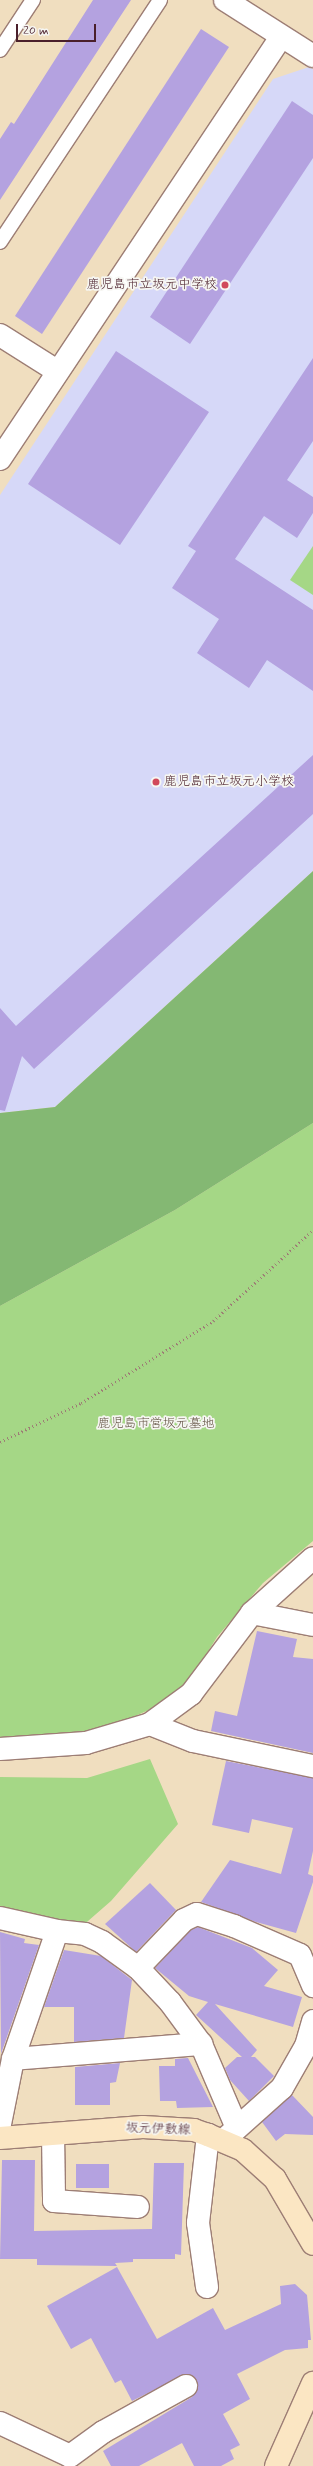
<!DOCTYPE html>
<meta charset="utf-8">
<style>
body{margin:0}
#map{position:relative;width:313px;height:2466px;overflow:hidden;background:#f0debf;font-family:Mynerve,"Klee One",sans-serif}
div>[style]{position:absolute}
[style*='--x']{left:calc(var(--x)*1px);top:calc(var(--y)*1px);width:calc(var(--w)*1px);rotate:calc(var(--a)*1deg)}
.built>*{inset:0;background:#d6d8f8}
.green>*{inset:0;background:#a5d786}
.forest>*{inset:0;background:#84b873}
.building>*{inset:0;background:#b4a2e0}
.path>*{height:2.5px;margin-top:-1.25px;transform-origin:0;background:repeating-linear-gradient(90deg,#9d7e75 0 1px,transparent 0 4px)}
.roads{filter:drop-shadow(1px 0 #9d7e75) drop-shadow(-1px 0 #9d7e75) drop-shadow(0 1px #9d7e75) drop-shadow(0 -1px #9d7e75)}
.lane>*{height:14px;margin:-7px;padding:0 7px;transform-origin:7px;border-radius:7px;background:#fff}
.street>*{height:22px;margin:-11px;padding:0 11px;transform-origin:11px;border-radius:11px;background:#fff}
.secondary>*{height:22px;margin:-11px;padding:0 11px;transform-origin:11px;border-radius:11px;background:#fbe6c3}
.dots>*{width:11px;height:11px;translate:-50% -50%;box-sizing:border-box;border:2px solid #f6f6f2;border-radius:50%}
span{translate:-50% -50%;white-space:nowrap;text-align:center;line-height:1.15;-webkit-text-stroke:3.5px #f6f6f2;paint-order:stroke}
.poi-label{font-size:13px;color:#4a1f2b}
.right{translate:-100% -50%;text-align:right}
.left{translate:0 -50%;text-align:left}
.park-label{font-size:13px;color:#655646}
.street-label{font-size:13px;color:#4a1f2b}
.scale{position:absolute;left:16px;top:24px;width:80px;height:18px;box-sizing:border-box;border:2px solid #4a1f2b;border-top:0;padding-left:5px;font-size:12px;line-height:14px;white-space:nowrap;color:#4a1f2b;-webkit-text-stroke:3px #f6f6f2;paint-order:stroke}
</style>
<div id="map">
<div class="built">
<i style="clip-path:polygon(309px 67px,313px 69px,313px 871px,55px 1107px,0 1113px,0 495px,273px 79px)"></i>
</div>
<div class="green">
<i style="clip-path:polygon(313px 546px,313px 595px,290px 580px)"></i>
<i style="clip-path:polygon(313px 1123px,313px 1541px,263px 1583px,217px 1637px,186px 1687px,151px 1709px,106px 1729px,0 1739px,0 1306px,175px 1210px)"></i>
<i style="clip-path:polygon(150px 1759px,178px 1824px,111px 1901px,80px 1928px,0 1908px,0 1777px,87px 1778px)"></i>
</div>
<div class="forest">
<i style="clip-path:polygon(313px 871px,313px 1123px,175px 1210px,0 1306px,0 1113px,55px 1107px)"></i>
</div>
<div class="building">
<i style="clip-path:polygon(93px 0,131px 0,0 200px,0 139px,11px 122px,14px 124px)"></i>
<i style="clip-path:polygon(201px 29px,229px 47px,42px 334px,15px 316px)"></i>
<i style="clip-path:polygon(292px 101px,313px 115px,313px 158px,190px 344px,150px 317px)"></i>
<i style="clip-path:polygon(116px 351px,209px 412px,120px 545px,28px 484px)"></i>
<i style="clip-path:polygon(313px 358px,313px 441px,287px 480px,313px 497px,313px 513px,297px 538px,264px 516px,235px 559px,313px 610px,313px 691px,267px 660px,249px 688px,197px 653px,219px 619px,172px 588px,196px 551px,188px 546px)"></i>
<i style="clip-path:polygon(313px 755px,313px 814px,34px 1069px,22px 1056px,5px 1111px,0 1110px,0 1008px,16px 1026px)"></i>
<i style="clip-path:polygon(257px 1631px,297px 1639px,293px 1657px,313px 1659px,313px 1753px,211px 1731px,215px 1711px,237px 1716px)"></i>
<i style="clip-path:polygon(226px 1761px,313px 1778px,313px 1851px,308px 1874px,313px 1876px,313px 1882px,296px 1933px,256px 1922px,201px 1902px,230px 1860px,281px 1874px,293px 1828px,252px 1819px,249px 1833px,212px 1825px)"></i>
<i style="clip-path:polygon(150px 1883px,176px 1910px,136px 1952px,105px 1924px)"></i>
<i style="clip-path:polygon(198px 1927px,252px 1948px,278px 1970px,264px 1986px,302px 1997px,293px 2027px,215px 2004px,257px 2050px,251px 2057px,255px 2057px,274px 2076px,249px 2101px,230px 2080px,225px 2068px,237px 2057px,242px 2057px,196px 2015px,208px 2002px,189px 1996px,155px 1968px,191px 1930px)"></i>
<i style="clip-path:polygon(0 1932px,25px 1939px,24px 1943px,39px 1945px,1px 2054px)"></i>
<i style="clip-path:polygon(64px 1950px,101px 1956px,132px 1980px,124px 2038px,74px 2042px,74px 2007px,44px 2007px)"></i>
<i style="clip-path:polygon(188px 2058px,213px 2107px,177px 2108px,176px 2101px,160px 2101px,159px 2066px,175px 2066px,175px 2059px)"></i>
<i style="clip-path:polygon(120px 2063px,116px 2082px,110px 2083px,110px 2105px,75px 2105px,75px 2067px)"></i>
<i style="clip-path:polygon(292px 2095px,313px 2117px,313px 2135px,285px 2134px,276px 2141px,262px 2122px)"></i>
<i style="clip-path:polygon(2px 2160px,35px 2160px,34px 2231px,152px 2229px,154px 2163px,184px 2163px,181px 2255px,175px 2254px,175px 2259px,133px 2259px,133px 2262px,115px 2263px,117px 2266px,37px 2265px,37px 2259px,0 2259px)"></i>
<i style="clip-path:polygon(76px 2164px,109px 2164px,109px 2188px,76px 2188px)"></i>
<i style="clip-path:polygon(117px 2267px,157px 2339px,213px 2308px,225px 2330px,281px 2304px,280px 2286px,295px 2284px,307px 2295px,311px 2340px,308px 2340px,308px 2348px,285px 2350px,237px 2374px,250px 2399px,223px 2414px,240px 2445px,230px 2450px,234px 2459px,221px 2466px,194px 2466px,182px 2443px,139px 2466px,111px 2466px,103px 2451px,192px 2397px,198px 2387px,193px 2376px,186px 2374px,132px 2401px,121px 2380px,115px 2383px,91px 2338px,71px 2349px,47px 2306px)"></i>
</div>
<div class="path">
<i style="--x:0;--y:1442;--w:90;--a:-25.7"></i>
<i style="--x:81;--y:1403;--w:155;--a:-31.8"></i>
<i style="--x:213;--y:1321;--w:135;--a:-42.3"></i>
</div>
<div class="roads">
<div class="lane">
<i style="--x:0;--y:50;--w:60;--a:-56.6"></i>
<i style="--x:0;--y:242;--w:290;--a:-56.5"></i>
</div>
<div class="street">
<i style="--x:225;--y:0;--w:104;--a:32.5"></i>
<i style="--x:0;--y:335;--w:67;--a:32.3"></i>
<i style="--x:0;--y:459;--w:507;--a:-56.34"></i>
<i style="--x:252;--y:1613;--w:62;--a:11.1"></i>
<i style="--x:150;--y:1724;--w:46;--a:21.6"></i>
<i style="--x:193;--y:1741;--w:123;--a:11.8"></i>
<i style="--x:0;--y:1749;--w:86;--a:-4"></i>
<i style="--x:86;--y:1743;--w:67;--a:-16.5"></i>
<i style="--x:150;--y:1724;--w:51;--a:-36.2"></i>
<i style="--x:191;--y:1694;--w:101;--a:-53"></i>
<i style="--x:252;--y:1613;--w:82;--a:-42"></i>
<i style="--x:0;--y:1918;--w:58;--a:12.8"></i>
<i style="--x:57;--y:1931;--w:28;--a:6"></i>
<i style="--x:85;--y:1934;--w:19;--a:25"></i>
<i style="--x:102;--y:1942;--w:44;--a:35.8"></i>
<i style="--x:138;--y:1968;--w:47;--a:46.7"></i>
<i style="--x:170;--y:2002;--w:52;--a:53.6"></i>
<i style="--x:201;--y:2044;--w:91;--a:66.8"></i>
<i style="--x:138;--y:1968;--w:66;--a:-46.2"></i>
<i style="--x:184;--y:1920;--w:14;--a:-25"></i>
<i style="--x:197;--y:1914;--w:39;--a:18"></i>
<i style="--x:234;--y:1926;--w:72;--a:23.7"></i>
<i style="--x:300;--y:1955;--w:34;--a:67"></i>
<i style="--x:13;--y:2059;--w:189;--a:-4.6"></i>
<i style="--x:0;--y:2124;--w:66;--a:-78.7"></i>
<i style="--x:13;--y:2059;--w:135;--a:-71"></i>
<i style="--x:53;--y:2134;--w:67;--a:89.1"></i>
<i style="--x:54;--y:2201;--w:84;--a:4.1"></i>
<i style="--x:226;--y:2138;--w:75;--a:-41.8"></i>
<i style="--x:282;--y:2088;--w:48;--a:-60.3"></i>
<i style="--x:306;--y:2046;--w:26;--a:-74"></i>
<i style="--x:207;--y:2287;--w:65;--a:-98"></i>
<i style="--x:198;--y:2223;--w:89;--a:-83.5"></i>
<i style="--x:0;--y:2423;--w:77;--a:25.2"></i>
<i style="--x:70;--y:2456;--w:41;--a:-36"></i>
<i style="--x:103;--y:2432;--w:95;--a:-29"></i>
</div>
<div class="secondary">
<i style="--x:0;--y:2138;--w:143;--a:-4.4"></i>
<i style="--x:143;--y:2127;--w:51;--a:3.4"></i>
<i style="--x:194;--y:2130;--w:15;--a:20"></i>
<i style="--x:208;--y:2135;--w:38;--a:23"></i>
<i style="--x:243;--y:2150;--w:43;--a:42.2"></i>
<i style="--x:275;--y:2179;--w:75;--a:59.7"></i>
<i style="--x:276;--y:2466;--w:91;--a:-66"></i>
</div>
</div>
<div class="dots">
<i style="left:225px;top:285px;background:#d1495b"></i>
<i style="left:156px;top:782px;background:#d1495b"></i>
</div>
<div class="poi-label">
<span class="right" style="left:217px;top:285px">鹿児島市立坂元中学校</span>
<span class="left" style="left:164px;top:782px">鹿児島市立坂元小学校</span>
</div>
<div class="park-label">
<span style="left:156px;top:1424px">鹿児島市営坂元墓地</span>
</div>
<div class="street-label">
<span style="left:158px;top:2130px;rotate:2deg">坂元伊敷線</span>
</div>
<div class="scale">20 m</div>
</div>
